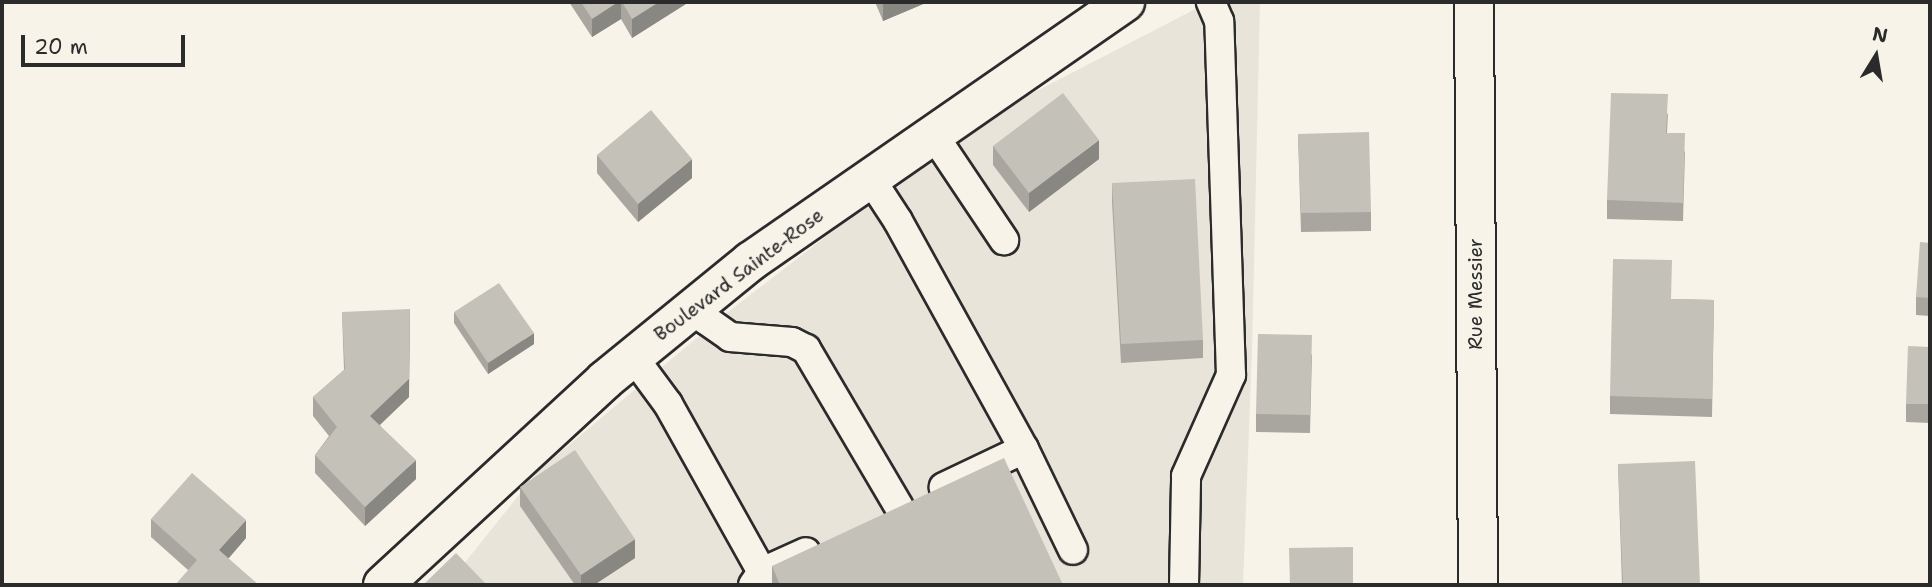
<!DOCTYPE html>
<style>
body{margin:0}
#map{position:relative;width:1932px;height:587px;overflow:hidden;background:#f7f3e8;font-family:"Shantell Sans",sans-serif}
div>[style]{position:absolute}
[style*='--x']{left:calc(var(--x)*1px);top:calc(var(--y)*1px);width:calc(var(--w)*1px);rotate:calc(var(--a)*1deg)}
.built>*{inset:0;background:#e8e4da}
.roads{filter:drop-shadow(2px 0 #2b2b2b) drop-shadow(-2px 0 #2b2b2b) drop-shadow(0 2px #2b2b2b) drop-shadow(0 -2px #2b2b2b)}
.lane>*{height:28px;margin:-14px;padding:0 14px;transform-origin:14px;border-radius:14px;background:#f7f3e8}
.street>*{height:38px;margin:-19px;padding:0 19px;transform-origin:19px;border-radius:19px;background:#f7f3e8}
.secondary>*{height:38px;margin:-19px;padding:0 19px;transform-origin:19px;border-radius:19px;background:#f7f3e8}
.wall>*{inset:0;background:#a9a69f}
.shaded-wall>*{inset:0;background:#898782}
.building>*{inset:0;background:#c4c1b9}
span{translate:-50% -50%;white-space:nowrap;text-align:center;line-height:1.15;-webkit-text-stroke:7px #f7f3e8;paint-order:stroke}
.street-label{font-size:19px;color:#2b2b2b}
.frame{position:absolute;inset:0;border:4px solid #2b2b2b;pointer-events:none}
.north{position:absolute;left:1841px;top:21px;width:70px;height:70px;-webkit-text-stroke:5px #f7f3e8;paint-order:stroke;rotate:11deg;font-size:19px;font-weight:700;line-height:28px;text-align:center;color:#2b2b2b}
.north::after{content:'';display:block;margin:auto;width:24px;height:32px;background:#2b2b2b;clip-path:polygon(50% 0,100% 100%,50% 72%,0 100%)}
.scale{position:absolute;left:21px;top:35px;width:164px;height:32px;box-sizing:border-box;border:4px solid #2b2b2b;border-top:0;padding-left:9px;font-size:21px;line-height:24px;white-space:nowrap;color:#2b2b2b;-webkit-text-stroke:5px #f7f3e8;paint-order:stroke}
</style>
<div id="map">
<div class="built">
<i style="clip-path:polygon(1209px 2px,1260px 2px,1252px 351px,1243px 585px,447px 585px,539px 470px,723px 316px,969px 126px)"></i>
</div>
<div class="roads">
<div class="lane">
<i style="--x:933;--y:134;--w:128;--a:56.2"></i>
<i style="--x:870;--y:178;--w:51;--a:56.9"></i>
<i style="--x:898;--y:221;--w:260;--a:61.1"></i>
<i style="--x:1024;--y:449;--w:89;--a:154.6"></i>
<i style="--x:695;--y:306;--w:18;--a:52"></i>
<i style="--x:706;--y:320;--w:29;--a:35"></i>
<i style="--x:730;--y:337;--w:62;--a:4.6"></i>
<i style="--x:792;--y:342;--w:16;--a:27"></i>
<i style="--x:806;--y:349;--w:183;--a:59.5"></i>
<i style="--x:634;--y:358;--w:57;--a:53.5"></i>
<i style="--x:668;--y:404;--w:193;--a:60.8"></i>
<i style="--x:1024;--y:449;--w:112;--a:64.1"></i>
<i style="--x:753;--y:585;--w:16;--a:-55"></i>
<i style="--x:762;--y:572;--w:48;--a:-24.4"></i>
<i style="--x:1184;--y:585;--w:109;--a:-88.9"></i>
<i style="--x:1186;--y:476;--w:111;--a:-66"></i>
<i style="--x:1231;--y:375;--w:354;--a:-91.9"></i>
<i style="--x:1219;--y:21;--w:21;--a:-113"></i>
</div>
<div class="street">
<i style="--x:1474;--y:2;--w:583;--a:89.61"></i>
</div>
<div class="secondary">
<i style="--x:383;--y:585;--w:302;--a:-42.7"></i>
<i style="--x:605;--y:380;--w:188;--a:-39.2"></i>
<i style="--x:751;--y:261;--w:455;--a:-34.7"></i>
</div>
</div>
<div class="wall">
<i style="clip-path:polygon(569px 2px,689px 2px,632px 38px,621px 19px,592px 37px)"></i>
<i style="clip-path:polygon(875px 2px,928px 2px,883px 21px)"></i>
<i style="clip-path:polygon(1668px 113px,1667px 133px,1685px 152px,1683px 221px,1607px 219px,1607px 200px)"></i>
<i style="clip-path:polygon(1298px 134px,1371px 212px,1371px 231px,1301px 232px)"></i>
<i style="clip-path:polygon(993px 146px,1099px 159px,1029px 212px,993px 165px)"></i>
<i style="clip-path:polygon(597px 155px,692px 178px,638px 222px,597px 173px)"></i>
<i style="clip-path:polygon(1112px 183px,1203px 340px,1203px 358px,1121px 363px,1112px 202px)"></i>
<i style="clip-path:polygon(1930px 243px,1930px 316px,1916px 315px,1916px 297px)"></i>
<i style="clip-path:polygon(1671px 299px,1714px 300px,1712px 417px,1610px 414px,1610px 396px)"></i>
<i style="clip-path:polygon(342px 312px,409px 397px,380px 425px,416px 479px,365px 526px,315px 473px,315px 455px,329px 436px,313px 416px,313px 397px,344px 370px)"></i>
<i style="clip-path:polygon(454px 312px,534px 344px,488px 374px,454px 323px)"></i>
<i style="clip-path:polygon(1930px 347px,1930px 423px,1906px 422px,1906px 404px)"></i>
<i style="clip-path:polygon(1312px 354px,1310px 433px,1256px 432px,1256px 414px)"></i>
<i style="clip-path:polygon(1618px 464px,1700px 585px,1622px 585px)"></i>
<i style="clip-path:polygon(520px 487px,635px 558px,594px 585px,575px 585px,520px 506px)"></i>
<i style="clip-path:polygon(1930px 490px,1930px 512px,1928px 510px,1928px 491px)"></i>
<i style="clip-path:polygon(151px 519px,246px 538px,229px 558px,188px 570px,151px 537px)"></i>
<i style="clip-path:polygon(772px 566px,1063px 585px,772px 585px)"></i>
</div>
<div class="shaded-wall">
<i style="clip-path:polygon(618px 2px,621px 2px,621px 19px,592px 37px,592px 19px)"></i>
<i style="clip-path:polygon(659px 2px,689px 2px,632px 38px,632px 19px)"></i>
<i style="clip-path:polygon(883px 2px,928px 2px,883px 21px)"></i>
<i style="clip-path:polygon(1099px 140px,1099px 159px,1029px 212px,1029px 193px)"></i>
<i style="clip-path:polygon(692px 159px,692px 178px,638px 222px,638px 204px)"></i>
<i style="clip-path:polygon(410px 309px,409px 397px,370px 434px,370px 416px)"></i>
<i style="clip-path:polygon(534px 333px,534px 344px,488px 374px,488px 363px)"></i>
<i style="clip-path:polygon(416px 460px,416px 479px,365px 526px,365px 507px)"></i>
<i style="clip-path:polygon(246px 520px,246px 538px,219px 569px,219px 550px)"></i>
<i style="clip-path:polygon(635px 539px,635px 558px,594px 585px,581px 585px,581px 575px)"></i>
</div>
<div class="building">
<i style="clip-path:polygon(581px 2px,618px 2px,592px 19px)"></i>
<i style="clip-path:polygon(622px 2px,659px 2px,632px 19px)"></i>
<i style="clip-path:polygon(1063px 93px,1099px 140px,1029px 193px,993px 146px)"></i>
<i style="clip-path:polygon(1611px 93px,1668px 94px,1666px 133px,1685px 133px,1683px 203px,1607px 200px)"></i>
<i style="clip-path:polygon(651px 110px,692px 159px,638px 204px,597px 155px)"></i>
<i style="clip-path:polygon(1369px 132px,1371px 212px,1301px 213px,1298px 134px)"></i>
<i style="clip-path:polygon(1195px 179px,1203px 340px,1121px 344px,1112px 183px)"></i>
<i style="clip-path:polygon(1920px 242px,1930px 243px,1930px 298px,1916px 297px)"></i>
<i style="clip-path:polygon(1613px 259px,1672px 260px,1671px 299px,1714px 300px,1712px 399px,1610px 396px)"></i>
<i style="clip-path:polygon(499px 283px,534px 333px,488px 363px,454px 312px)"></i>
<i style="clip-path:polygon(410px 309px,409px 379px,370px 416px,416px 460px,365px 507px,315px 455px,337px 427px,313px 397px,345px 369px,342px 312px)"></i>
<i style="clip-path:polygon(1258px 334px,1312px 335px,1310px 415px,1256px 414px)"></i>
<i style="clip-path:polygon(1908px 346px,1930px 347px,1930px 404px,1906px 404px)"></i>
<i style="clip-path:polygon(575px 450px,635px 539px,581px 575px,520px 487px)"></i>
<i style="clip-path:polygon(1004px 458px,1063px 585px,780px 585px,772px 566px)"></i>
<i style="clip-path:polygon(1695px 461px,1700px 585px,1623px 585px,1618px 464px)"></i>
<i style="clip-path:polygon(192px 473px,246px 520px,219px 550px,259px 585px,175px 585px,197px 560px,151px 519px)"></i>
<i style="clip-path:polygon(1353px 547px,1353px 585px,1290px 585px,1289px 548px)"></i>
<i style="clip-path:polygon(456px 553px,487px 585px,423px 585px)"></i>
</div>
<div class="street-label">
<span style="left:739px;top:275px;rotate:-37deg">Boulevard Sainte-Rose</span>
<span style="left:1476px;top:294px;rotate:-90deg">Rue Messier</span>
</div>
<div class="frame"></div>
<div class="north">N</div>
<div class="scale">20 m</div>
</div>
